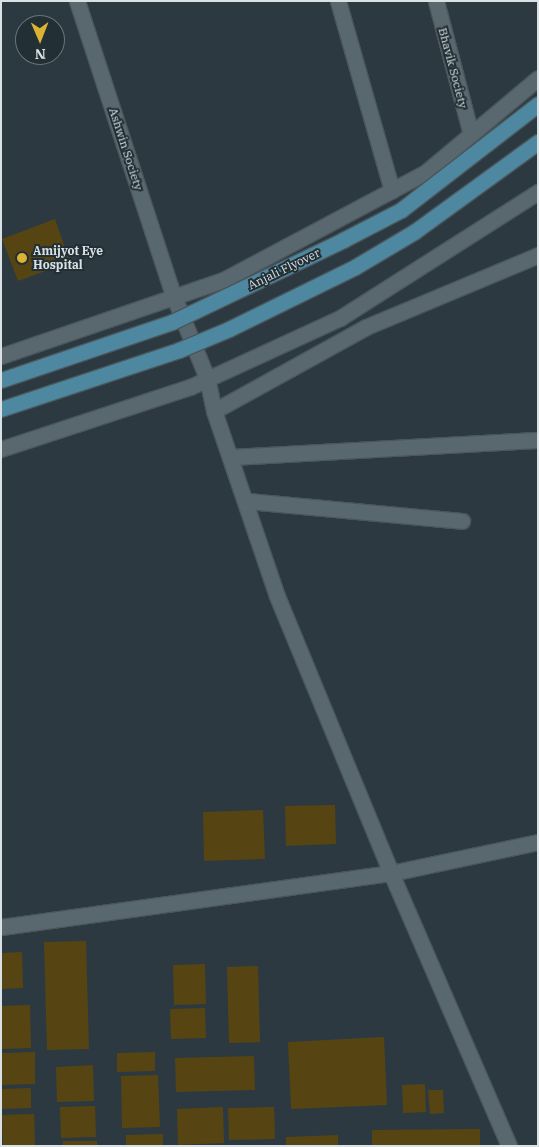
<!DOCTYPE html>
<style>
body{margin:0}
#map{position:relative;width:539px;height:1147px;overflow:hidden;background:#2c3940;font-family:"IBM Plex Serif",serif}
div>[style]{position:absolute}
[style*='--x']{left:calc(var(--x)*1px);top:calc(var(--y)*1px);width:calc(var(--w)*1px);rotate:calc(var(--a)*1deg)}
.building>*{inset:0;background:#564513}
.roads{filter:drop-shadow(1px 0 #4a565b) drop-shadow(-1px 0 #4a565b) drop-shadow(0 1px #4a565b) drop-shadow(0 -1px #4a565b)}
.street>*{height:15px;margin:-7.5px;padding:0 7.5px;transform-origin:7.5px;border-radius:7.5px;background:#59686f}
.secondary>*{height:15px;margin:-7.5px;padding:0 7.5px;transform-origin:7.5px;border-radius:7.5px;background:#59686f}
.bridges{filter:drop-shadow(1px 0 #4a565b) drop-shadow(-1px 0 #4a565b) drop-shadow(0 1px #4a565b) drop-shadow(0 -1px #4a565b)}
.primary-bridge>*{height:15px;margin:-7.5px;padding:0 7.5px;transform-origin:7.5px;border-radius:7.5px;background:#4e87a0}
.dots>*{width:14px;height:14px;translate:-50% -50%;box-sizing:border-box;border:2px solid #222f35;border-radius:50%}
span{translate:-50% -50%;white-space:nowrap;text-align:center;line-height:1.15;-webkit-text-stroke:4px #222f35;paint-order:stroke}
.street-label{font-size:12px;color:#d9e1e5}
.poi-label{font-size:12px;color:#d9e1e5;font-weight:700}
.left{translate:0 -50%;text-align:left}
.frame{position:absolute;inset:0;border:2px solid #d9e1e5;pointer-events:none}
.north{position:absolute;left:15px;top:15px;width:50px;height:50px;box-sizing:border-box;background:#222f35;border:1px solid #6b767b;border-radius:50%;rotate:179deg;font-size:14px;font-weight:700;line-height:20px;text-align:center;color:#d9e1e5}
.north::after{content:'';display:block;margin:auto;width:18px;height:22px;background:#dcb233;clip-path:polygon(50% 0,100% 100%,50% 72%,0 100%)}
</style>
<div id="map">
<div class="building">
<i style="clip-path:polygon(55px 219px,70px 262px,18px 281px,2px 239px)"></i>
<i style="clip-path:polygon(335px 805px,336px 844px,286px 846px,285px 806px)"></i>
<i style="clip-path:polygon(263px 810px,265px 859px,204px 861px,203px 812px)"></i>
<i style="clip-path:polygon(86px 941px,89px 1049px,47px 1050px,44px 942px)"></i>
<i style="clip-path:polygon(22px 952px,23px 988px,1px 989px,1px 953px)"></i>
<i style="clip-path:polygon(205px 964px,206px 1004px,174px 1005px,173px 965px)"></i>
<i style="clip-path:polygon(258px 966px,260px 1042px,229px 1043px,227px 967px)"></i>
<i style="clip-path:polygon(30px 1005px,31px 1048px,1px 1049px,1px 1006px)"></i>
<i style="clip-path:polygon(205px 1008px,206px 1038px,171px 1039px,170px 1009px)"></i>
<i style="clip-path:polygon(384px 1037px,387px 1105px,291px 1109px,288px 1042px)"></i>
<i style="clip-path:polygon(35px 1052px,35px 1084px,1px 1085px,1px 1053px)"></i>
<i style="clip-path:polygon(155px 1052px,155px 1071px,117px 1072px,117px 1053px)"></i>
<i style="clip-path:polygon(254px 1056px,255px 1090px,176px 1092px,175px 1058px)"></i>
<i style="clip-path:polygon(93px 1065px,94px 1101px,57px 1102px,56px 1067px)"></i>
<i style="clip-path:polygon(158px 1075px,160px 1127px,122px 1128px,121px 1076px)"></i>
<i style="clip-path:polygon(425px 1084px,426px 1112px,403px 1113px,402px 1085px)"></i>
<i style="clip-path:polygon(31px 1088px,31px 1108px,1px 1109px,1px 1089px)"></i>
<i style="clip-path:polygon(428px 1090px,443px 1090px,444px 1113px,430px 1114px)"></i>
<i style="clip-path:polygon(95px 1106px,96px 1137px,61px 1138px,60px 1107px)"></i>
<i style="clip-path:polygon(223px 1107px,224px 1143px,178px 1145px,177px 1109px)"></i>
<i style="clip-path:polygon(274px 1107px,275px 1139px,229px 1140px,228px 1108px)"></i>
<i style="clip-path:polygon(34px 1114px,35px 1146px,3px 1146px,2px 1115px)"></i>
<i style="clip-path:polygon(480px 1129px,480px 1146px,372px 1146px,372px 1130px)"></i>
<i style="clip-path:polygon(163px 1134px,163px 1146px,126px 1146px,126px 1135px)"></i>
<i style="clip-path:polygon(338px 1135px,338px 1146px,286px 1146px,286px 1137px)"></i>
<i style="clip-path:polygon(63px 1141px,97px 1141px,97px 1146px,63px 1146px)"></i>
</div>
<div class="roads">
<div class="street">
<i style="--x:77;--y:1;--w:311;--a:71.9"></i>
<i style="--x:338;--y:1;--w:197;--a:74.1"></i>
<i style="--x:436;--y:1;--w:138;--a:75.3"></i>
<i style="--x:207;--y:378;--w:34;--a:78"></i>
<i style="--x:214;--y:411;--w:195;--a:71.2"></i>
<i style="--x:277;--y:596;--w:300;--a:67.6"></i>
<i style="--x:391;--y:873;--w:297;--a:66.6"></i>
<i style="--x:214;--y:411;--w:174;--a:-28.9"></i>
<i style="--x:366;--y:327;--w:186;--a:-22.7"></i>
<i style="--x:230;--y:457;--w:308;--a:-3.2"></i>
<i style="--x:247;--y:501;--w:216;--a:5.3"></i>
<i style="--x:1;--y:927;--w:394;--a:-7.9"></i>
<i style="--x:391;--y:873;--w:150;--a:-11.9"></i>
</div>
<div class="secondary">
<i style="--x:174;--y:297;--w:87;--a:67.8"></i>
<i style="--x:1;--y:356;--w:235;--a:-18.9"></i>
<i style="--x:223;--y:280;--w:230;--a:-28"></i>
<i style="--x:426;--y:172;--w:146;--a:-40"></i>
<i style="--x:1;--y:449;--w:199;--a:-18.2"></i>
<i style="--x:190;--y:387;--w:165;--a:-24.7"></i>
<i style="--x:340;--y:318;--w:235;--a:-32.5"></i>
</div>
</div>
<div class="bridges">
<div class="primary-bridge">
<i style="--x:1;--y:380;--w:181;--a:-18.7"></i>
<i style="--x:172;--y:322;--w:190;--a:-25.6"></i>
<i style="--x:343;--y:240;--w:65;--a:-27.3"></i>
<i style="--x:401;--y:210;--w:173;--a:-37.7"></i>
<i style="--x:1;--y:409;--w:188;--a:-18.3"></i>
<i style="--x:179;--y:350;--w:54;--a:-22.8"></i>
<i style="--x:229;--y:329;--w:140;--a:-26.2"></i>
<i style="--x:355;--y:267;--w:69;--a:-30.7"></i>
<i style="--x:414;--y:232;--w:153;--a:-36"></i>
</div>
</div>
<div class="dots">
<i style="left:22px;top:258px;background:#dcb233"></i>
</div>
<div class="street-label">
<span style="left:453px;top:68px;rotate:75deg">Bhavik Society</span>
<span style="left:126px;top:149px;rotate:72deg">Ashwin Society</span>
<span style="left:284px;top:269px;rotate:-26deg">Anjali Flyover</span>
</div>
<div class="poi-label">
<span class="left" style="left:33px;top:258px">Amijyot Eye<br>Hospital</span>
</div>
<div class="frame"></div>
<div class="north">N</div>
</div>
